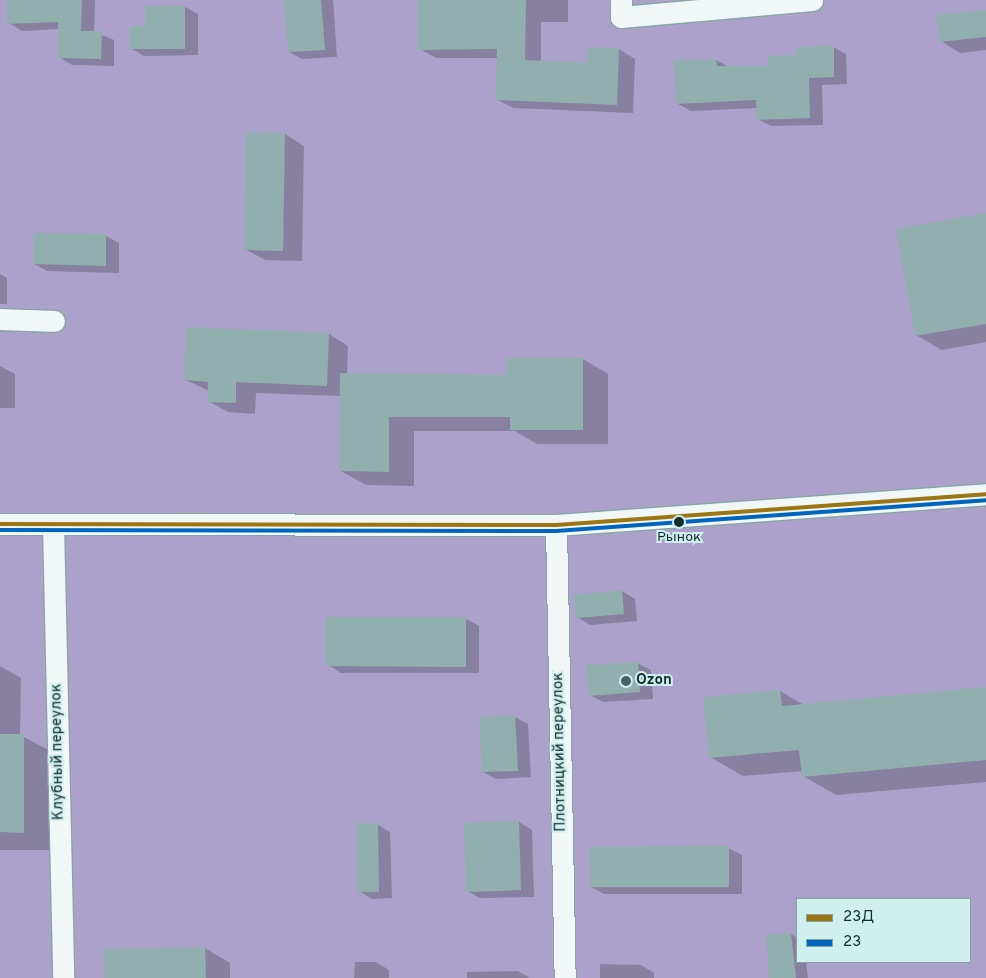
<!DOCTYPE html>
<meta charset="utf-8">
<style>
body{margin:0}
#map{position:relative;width:986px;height:978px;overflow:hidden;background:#a2c7c6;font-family:Overpass,sans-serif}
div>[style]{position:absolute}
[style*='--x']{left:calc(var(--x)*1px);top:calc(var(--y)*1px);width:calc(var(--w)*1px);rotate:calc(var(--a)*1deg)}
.green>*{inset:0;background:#aba1ca}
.shadow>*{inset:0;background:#0003}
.building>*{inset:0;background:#91afae}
.roads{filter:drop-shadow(1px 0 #87a4a3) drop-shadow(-1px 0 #87a4a3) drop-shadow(0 1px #87a4a3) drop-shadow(0 -1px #87a4a3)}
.street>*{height:21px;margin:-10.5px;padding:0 10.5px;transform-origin:10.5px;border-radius:10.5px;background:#f1f7f6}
.bus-1>*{height:4px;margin:-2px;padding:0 2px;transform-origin:2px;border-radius:2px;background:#9b7612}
.bus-2>*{height:4px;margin:-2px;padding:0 2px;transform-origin:2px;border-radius:2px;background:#0065bd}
.dots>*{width:14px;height:14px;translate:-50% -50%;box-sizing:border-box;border:2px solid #d0f0ee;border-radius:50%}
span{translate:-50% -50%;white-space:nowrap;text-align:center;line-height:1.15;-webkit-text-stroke:4px #d0f0ee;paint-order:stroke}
.bus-label{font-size:14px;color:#112d2d}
.poi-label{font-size:15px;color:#112d2d;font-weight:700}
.left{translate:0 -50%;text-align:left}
.street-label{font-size:15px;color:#112d2d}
.legend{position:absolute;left:796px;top:898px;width:175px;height:65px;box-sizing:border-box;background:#d0f0ee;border:1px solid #84a2a1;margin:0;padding:6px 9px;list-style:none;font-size:15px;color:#112d2d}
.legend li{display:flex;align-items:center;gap:10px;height:25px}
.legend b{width:25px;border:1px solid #84a2a1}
</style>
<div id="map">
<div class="green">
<i style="clip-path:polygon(evenodd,0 0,986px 0,986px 978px,0 978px,0 0,797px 899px,970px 899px,970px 962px,797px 962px,797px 899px)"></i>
</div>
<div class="shadow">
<i style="clip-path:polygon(8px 0,95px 0,94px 32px,114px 40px,114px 66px,72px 65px,59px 57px,59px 29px,22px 31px,9px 23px)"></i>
<i style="clip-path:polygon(296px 0,333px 0,337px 57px,302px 59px,289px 52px)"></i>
<i style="clip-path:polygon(419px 0,568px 0,568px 22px,541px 22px,541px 62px,588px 64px,619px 49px,635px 59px,633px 113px,513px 108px,496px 99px,498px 58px,436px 58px,420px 49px)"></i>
<i style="clip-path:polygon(185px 7px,198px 14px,198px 55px,144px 56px,131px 48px,147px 27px)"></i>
<i style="clip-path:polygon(986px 11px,986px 50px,960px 53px,941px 41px)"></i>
<i style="clip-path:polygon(833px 47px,846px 54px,847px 84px,822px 85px,823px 125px,771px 126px,758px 119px,758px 108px,691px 111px,678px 104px,716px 60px,729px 67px,770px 67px)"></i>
<i style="clip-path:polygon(285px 134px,304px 146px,302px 261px,265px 260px,245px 249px)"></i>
<i style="clip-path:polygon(986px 215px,986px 342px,942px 350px,916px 335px)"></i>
<i style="clip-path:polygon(35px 234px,106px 236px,119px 243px,119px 273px,47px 271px,34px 264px)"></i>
<i style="clip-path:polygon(0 274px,7px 278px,7px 304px,0 304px)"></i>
<i style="clip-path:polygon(187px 329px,329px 334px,348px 346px,347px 375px,508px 376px,508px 359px,583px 359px,608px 374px,608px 444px,537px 444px,515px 431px,414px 431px,414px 486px,366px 485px,341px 471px,341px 396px,256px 393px,255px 414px,228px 412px,208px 401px,209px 391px,186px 380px)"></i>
<i style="clip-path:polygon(0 366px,15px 374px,15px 408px,0 408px)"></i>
<i style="clip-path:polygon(622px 591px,635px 599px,637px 621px,590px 625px,577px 617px)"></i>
<i style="clip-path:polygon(466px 619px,479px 626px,479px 673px,341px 673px,328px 665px)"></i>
<i style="clip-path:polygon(637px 663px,651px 670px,653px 699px,603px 702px,590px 695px)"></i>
<i style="clip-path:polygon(0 666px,21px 678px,20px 735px,56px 754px,56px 850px,0 850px)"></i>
<i style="clip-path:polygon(986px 689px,986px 782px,836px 795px,803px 776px,803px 771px,743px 776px,710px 757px,780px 691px,804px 705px)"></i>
<i style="clip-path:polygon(515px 717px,528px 724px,531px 777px,496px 779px,483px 772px)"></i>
<i style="clip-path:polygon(519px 822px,532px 830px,534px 897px,480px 898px,467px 891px)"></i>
<i style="clip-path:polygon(377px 824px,390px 832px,392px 898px,372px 899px,359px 891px)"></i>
<i style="clip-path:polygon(728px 848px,742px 855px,742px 894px,604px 894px,591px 887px)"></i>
<i style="clip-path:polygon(791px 934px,797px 938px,797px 962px,806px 962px,808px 978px,771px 978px,767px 936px)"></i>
<i style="clip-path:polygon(205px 948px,230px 963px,230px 978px,106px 978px)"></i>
<i style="clip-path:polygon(355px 962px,376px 962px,389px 970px,389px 978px,354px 978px)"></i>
<i style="clip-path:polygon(600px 964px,641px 965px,654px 973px,654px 978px,600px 978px)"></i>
<i style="clip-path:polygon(518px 971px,530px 978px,467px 978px,467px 972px)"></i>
</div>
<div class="building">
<i style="clip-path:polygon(7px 0,82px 0,81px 31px,102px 31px,101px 59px,58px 58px,58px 22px,7px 24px)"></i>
<i style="clip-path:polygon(284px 0,321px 0,325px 50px,288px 52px)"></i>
<i style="clip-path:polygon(418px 0,526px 0,525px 60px,587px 63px,588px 47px,619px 48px,617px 105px,495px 100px,497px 49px,418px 50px)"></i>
<i style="clip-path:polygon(145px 6px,185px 6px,185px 49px,130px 49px,130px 26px,145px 26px)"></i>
<i style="clip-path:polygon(986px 10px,986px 37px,940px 42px,936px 15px)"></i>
<i style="clip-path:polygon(834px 46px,834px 77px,809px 78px,810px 118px,757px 120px,756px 100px,676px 104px,674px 60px,716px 59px,717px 66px,768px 66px,768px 56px,797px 55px,796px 47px)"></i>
<i style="clip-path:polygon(246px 132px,285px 133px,283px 251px,244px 250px)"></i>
<i style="clip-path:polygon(986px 213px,986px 324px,915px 336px,896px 229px)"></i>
<i style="clip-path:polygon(34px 233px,106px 234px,106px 266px,33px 264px)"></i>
<i style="clip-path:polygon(186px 327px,329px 333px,327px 386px,236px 382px,236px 403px,207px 402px,208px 382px,184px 380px)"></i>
<i style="clip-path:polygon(507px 358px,583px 358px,583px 430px,510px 430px,510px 417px,389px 417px,389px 472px,339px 471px,340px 373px,507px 375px)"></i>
<i style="clip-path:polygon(622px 590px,624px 614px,576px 618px,573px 595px)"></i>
<i style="clip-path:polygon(326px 617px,466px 617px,466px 667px,326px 666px)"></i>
<i style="clip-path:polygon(638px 662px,640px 692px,589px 696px,586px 665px)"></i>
<i style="clip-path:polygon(986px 687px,986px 760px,802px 777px,799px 750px,709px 758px,703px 697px,780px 690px,782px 706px)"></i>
<i style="clip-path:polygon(515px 715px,518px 771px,482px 772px,479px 717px)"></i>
<i style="clip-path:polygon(0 734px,24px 734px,24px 833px,0 832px)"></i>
<i style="clip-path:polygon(519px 821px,521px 890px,466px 892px,464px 823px)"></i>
<i style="clip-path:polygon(356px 823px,378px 823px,379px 892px,357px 892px)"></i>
<i style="clip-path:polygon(729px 846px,729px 887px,590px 887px,590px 847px)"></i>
<i style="clip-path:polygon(791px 933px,796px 978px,769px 978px,766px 935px)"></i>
<i style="clip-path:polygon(205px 947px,206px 978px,104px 978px,104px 949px)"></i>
</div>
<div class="roads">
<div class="street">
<i style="--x:621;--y:0;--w:17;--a:90"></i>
<i style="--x:621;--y:17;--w:192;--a:-5.1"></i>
<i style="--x:0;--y:319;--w:54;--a:2.1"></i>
<i style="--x:0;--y:524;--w:556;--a:0.1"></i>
<i style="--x:556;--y:525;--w:431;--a:-4.1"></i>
<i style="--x:53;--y:525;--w:453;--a:88.7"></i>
<i style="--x:556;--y:525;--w:453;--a:88.9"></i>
</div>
</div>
<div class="bus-1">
<i style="--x:0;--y:524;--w:556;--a:0.1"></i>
<i style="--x:556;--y:525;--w:431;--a:-4.1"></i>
</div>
<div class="bus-2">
<i style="--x:0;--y:530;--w:556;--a:0.1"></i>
<i style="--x:556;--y:531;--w:431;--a:-4.1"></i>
</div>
<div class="dots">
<i style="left:679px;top:522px;background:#112d2d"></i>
<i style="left:626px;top:681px;background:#446363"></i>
</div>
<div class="bus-label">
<span style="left:679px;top:538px">Рынок</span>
</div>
<div class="poi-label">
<span class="left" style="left:636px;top:681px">Ozon</span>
</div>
<div class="street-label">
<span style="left:58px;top:752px;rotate:-91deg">Клубный переулок</span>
<span style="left:560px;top:752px;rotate:-91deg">Плотницкий переулок</span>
</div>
<ul class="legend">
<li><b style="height:6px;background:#9b7612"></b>23Д</li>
<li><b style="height:6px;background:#0065bd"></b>23</li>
</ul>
</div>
